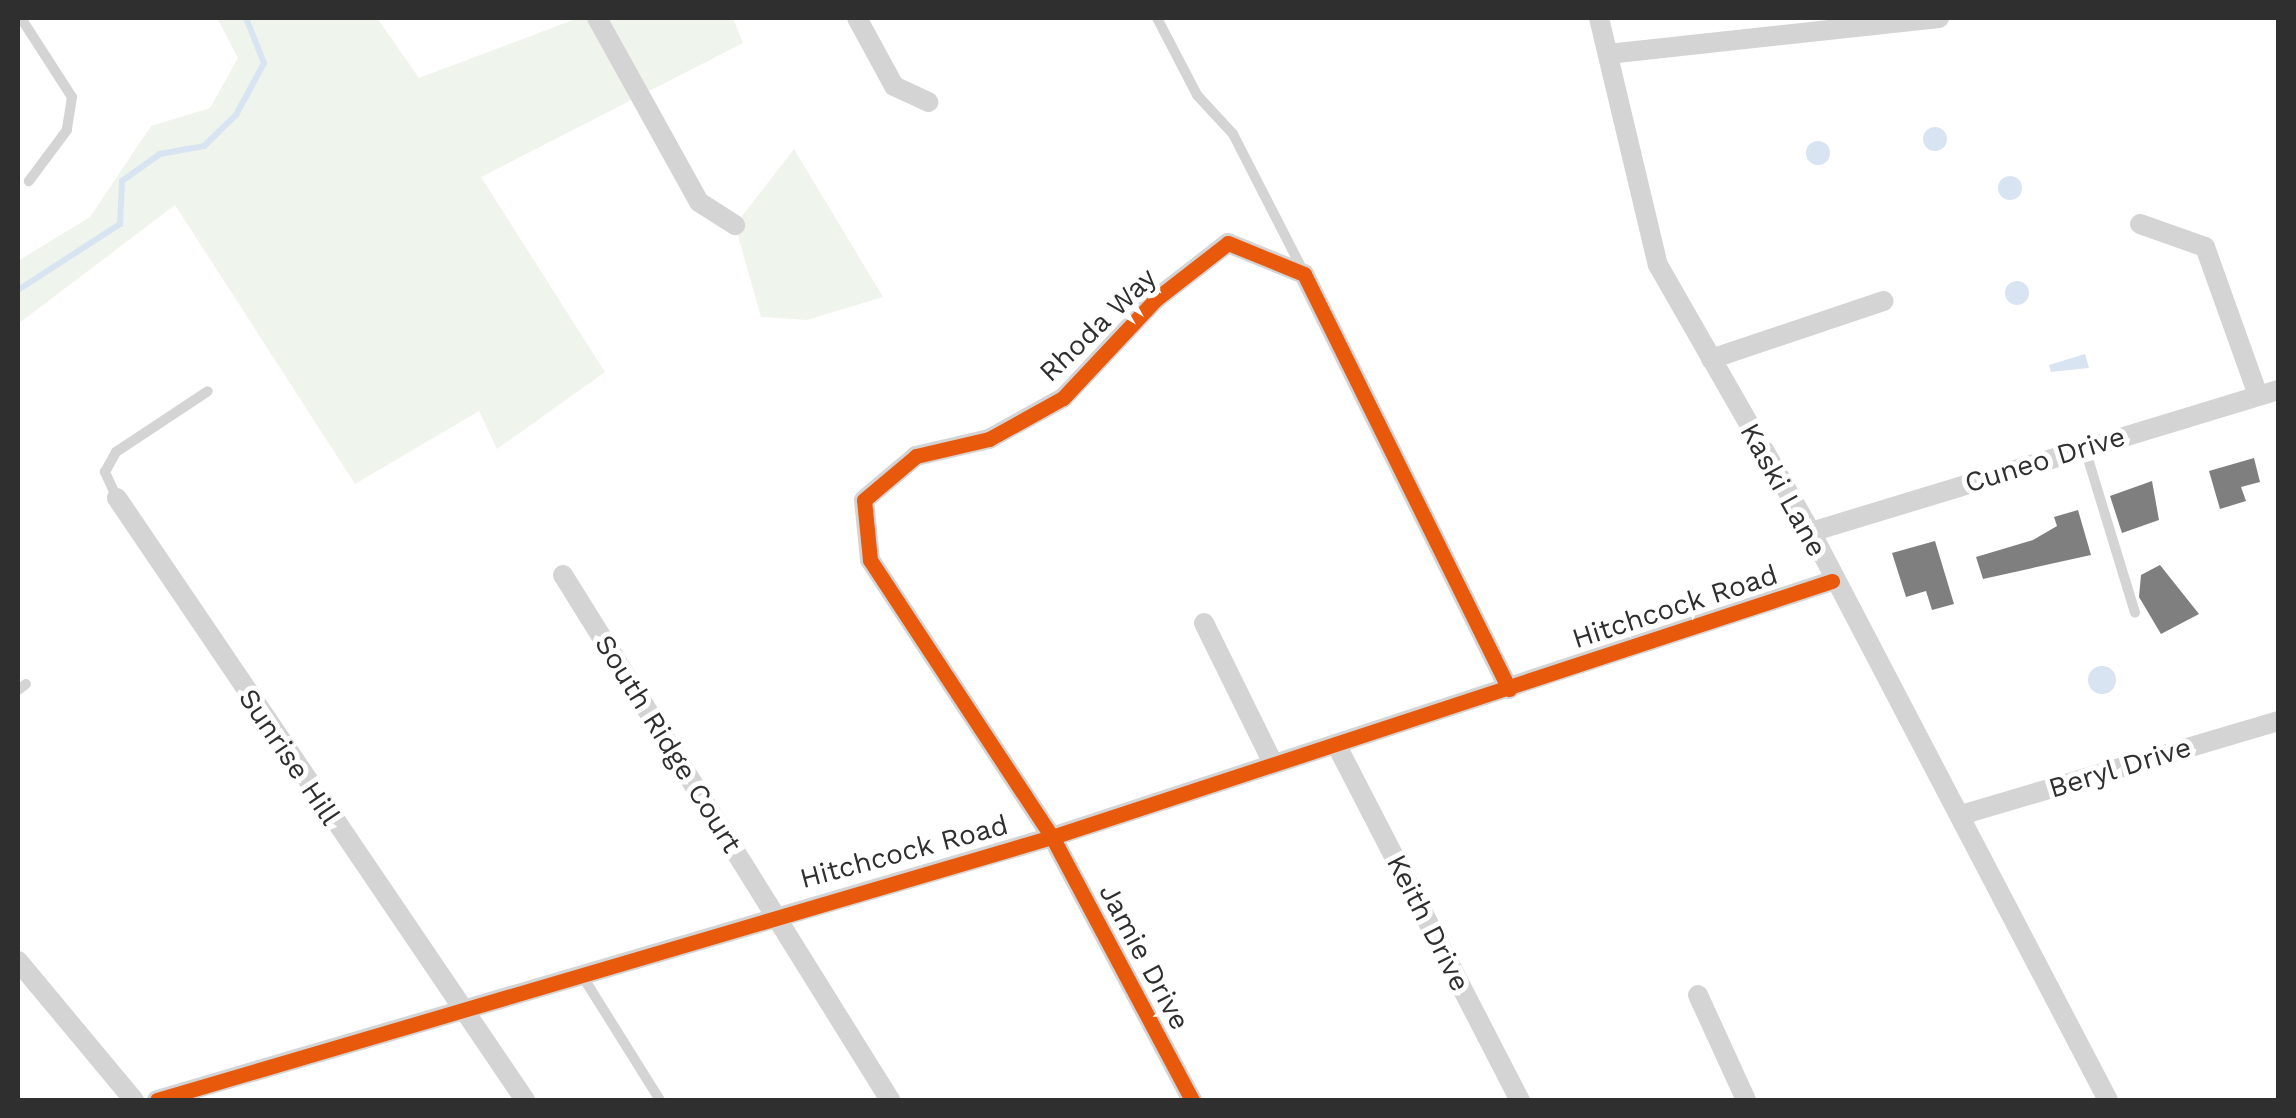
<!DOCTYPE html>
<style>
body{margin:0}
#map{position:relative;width:2296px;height:1118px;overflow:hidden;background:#fff;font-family:"Work Sans",sans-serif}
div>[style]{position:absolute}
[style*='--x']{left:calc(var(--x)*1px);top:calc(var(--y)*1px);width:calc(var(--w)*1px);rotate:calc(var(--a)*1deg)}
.green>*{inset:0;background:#eff5ec}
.water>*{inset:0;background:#d8e4f2}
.round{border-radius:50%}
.stream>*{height:6px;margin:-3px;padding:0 3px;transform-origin:3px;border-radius:3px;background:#d8e4f2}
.building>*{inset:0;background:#7f7f7f}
.service>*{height:10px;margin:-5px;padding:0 5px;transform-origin:5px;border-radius:5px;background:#d4d4d4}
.minor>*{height:20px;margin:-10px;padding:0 10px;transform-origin:10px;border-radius:10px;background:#d4d4d4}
.cycleway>*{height:15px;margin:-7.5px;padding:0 7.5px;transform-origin:7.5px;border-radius:7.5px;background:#e8590c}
span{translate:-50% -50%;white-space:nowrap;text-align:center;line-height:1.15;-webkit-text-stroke:10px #fff;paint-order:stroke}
.street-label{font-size:28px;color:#2f2f2f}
.frame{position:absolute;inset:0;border:20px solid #2f2f2f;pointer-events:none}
</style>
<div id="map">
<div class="green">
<i style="clip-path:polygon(217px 18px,377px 18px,419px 78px,578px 18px,733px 18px,743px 43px,481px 177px,605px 372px,497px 449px,479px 411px,355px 484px,175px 205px,18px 324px,18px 261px,90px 217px,151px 126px,210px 108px,238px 58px)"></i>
<i style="clip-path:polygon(794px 149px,883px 297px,807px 320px,761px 317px,735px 225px)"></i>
</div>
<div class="water">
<i class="round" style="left:1923px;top:127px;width:24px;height:24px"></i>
<i class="round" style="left:1806px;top:141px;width:24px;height:24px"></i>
<i class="round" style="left:1998px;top:176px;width:24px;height:24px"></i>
<i class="round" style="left:2005px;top:281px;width:24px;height:24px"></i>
<i style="clip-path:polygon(2085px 354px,2089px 368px,2051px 372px,2049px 365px)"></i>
<i class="round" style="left:2088px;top:666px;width:28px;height:28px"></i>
</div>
<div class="stream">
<i style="--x:18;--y:290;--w:121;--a:-32.9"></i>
<i style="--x:120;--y:224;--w:43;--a:-87.3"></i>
<i style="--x:122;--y:181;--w:47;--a:-35.4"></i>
<i style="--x:160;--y:154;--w:45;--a:-10.3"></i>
<i style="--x:204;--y:146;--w:45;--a:-44.1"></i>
<i style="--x:236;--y:115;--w:59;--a:-61.7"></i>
<i style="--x:264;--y:63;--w:48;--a:-111.8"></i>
</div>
<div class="building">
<i style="clip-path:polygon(2254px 458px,2260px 482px,2241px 487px,2246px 501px,2220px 509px,2209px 471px)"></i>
<i style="clip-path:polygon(2152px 481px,2159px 520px,2122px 533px,2110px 496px)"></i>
<i style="clip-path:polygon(2078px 510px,2091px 555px,1983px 579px,1976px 557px,2033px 540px,2057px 526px,2054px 517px)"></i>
<i style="clip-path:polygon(1935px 541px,1954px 604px,1932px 610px,1926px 591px,1906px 597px,1892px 553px)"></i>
<i style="clip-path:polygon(2160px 565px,2199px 614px,2161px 634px,2139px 597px,2141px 575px)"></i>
</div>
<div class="service">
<i style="--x:21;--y:18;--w:94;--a:57.2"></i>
<i style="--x:72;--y:97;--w:33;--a:99"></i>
<i style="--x:67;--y:130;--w:64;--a:126.7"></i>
<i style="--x:1157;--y:18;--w:87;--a:62.5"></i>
<i style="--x:1197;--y:95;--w:53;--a:47.3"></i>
<i style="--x:1233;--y:134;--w:156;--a:62.9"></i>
<i style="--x:2085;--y:449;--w:171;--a:73"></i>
<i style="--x:117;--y:498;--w:29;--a:-115"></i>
<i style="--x:105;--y:472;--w:23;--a:-61"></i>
<i style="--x:116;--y:452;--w:110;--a:-33.5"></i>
<i style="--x:18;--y:690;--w:10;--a:-37"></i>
<i style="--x:583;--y:977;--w:145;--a:58"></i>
</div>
<div class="minor">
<i style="--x:597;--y:18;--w:210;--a:61"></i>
<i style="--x:699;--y:202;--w:43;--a:32.6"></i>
<i style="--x:857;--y:18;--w:77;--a:61.4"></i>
<i style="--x:894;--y:86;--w:38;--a:25"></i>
<i style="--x:1599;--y:18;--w:254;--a:76.6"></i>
<i style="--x:1658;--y:265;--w:308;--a:60.2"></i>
<i style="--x:1811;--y:532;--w:641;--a:62.4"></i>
<i style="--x:1608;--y:54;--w:333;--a:-6.2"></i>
<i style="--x:2140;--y:224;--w:69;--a:19.5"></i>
<i style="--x:2205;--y:247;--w:157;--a:70.3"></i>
<i style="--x:1711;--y:359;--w:182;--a:-18.6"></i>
<i style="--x:117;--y:498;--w:727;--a:55.87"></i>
<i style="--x:1811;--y:532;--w:488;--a:-16.9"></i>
<i style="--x:563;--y:575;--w:619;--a:58.08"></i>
<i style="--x:1204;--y:623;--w:156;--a:63.8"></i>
<i style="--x:1337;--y:746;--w:399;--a:62.7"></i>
<i style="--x:1961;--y:815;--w:331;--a:-16.5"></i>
<i style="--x:18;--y:961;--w:181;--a:50.2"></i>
<i style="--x:1698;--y:995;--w:115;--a:65.4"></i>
<i style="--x:157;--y:1100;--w:933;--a:-16.38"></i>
<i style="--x:1052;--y:837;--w:821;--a:-18.17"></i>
<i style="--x:1192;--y:1100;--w:298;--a:-118"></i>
<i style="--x:1052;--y:837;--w:331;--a:-123.3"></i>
<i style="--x:870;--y:560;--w:60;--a:-95.7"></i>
<i style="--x:864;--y:500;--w:68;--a:-40.2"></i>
<i style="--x:916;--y:456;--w:75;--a:-13.1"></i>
<i style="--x:989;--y:439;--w:85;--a:-29"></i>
<i style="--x:1063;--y:398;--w:136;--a:-46.8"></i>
<i style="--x:1156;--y:299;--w:91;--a:-37.9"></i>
<i style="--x:1228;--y:243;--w:82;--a:22.2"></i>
<i style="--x:1304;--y:274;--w:463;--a:63.7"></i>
</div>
<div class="cycleway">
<i style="--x:157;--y:1100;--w:933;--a:-16.38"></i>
<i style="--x:1052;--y:837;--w:821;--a:-18.17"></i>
<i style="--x:1192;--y:1100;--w:298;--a:-118"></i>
<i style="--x:1052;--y:837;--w:331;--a:-123.3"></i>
<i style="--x:870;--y:560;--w:60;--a:-95.7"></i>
<i style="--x:864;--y:500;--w:68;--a:-40.2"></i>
<i style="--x:916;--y:456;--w:75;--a:-13.1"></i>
<i style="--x:989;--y:439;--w:85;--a:-29"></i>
<i style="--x:1063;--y:398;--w:136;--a:-46.8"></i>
<i style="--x:1156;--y:299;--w:91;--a:-37.9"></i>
<i style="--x:1228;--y:243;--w:82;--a:22.2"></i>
<i style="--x:1304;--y:274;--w:463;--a:63.7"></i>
</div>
<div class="street-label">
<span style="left:1098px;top:325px;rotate:-44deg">Rhoda Way</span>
<span style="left:2045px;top:460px;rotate:-17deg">Cuneo Drive</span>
<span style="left:1783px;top:490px;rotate:61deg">Kaski Lane</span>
<span style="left:1675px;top:607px;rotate:-18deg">Hitchcock Road</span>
<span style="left:668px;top:744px;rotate:58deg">South Ridge Court</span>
<span style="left:289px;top:757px;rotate:56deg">Sunrise Hill</span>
<span style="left:2120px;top:768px;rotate:-17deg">Beryl Drive</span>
<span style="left:904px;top:852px;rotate:-15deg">Hitchcock Road</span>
<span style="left:1428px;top:923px;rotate:63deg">Keith Drive</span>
<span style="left:1144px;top:957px;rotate:62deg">Jamie Drive</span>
</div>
<div class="frame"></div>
</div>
